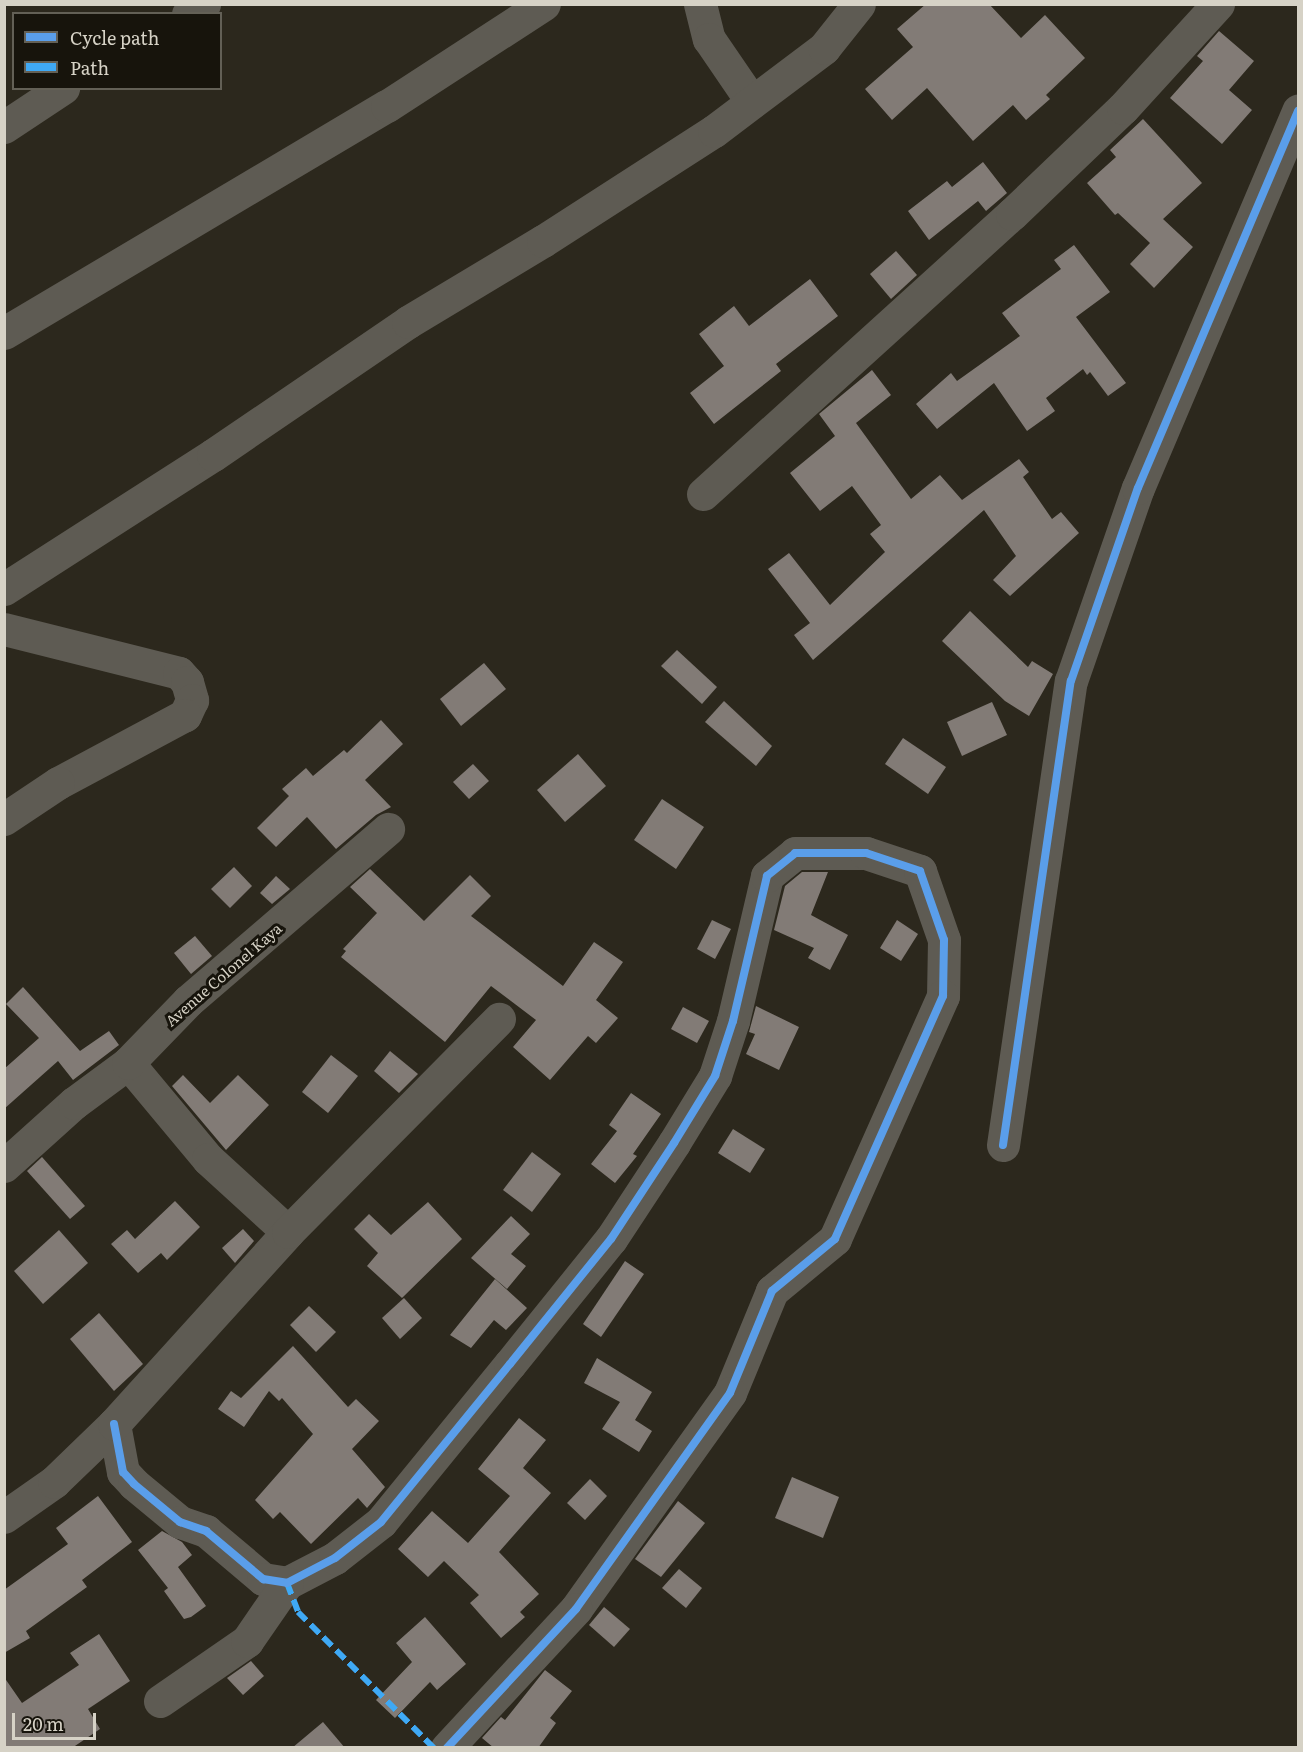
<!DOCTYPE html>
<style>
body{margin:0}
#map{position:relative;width:1303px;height:1752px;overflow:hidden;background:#2c281d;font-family:Literata,serif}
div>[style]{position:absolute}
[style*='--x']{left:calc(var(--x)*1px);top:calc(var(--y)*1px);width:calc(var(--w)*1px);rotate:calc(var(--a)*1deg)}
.building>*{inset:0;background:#827b76}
.street>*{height:33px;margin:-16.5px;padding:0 16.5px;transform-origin:16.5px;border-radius:16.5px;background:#5e5b53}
.quiet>*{height:6px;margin-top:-3px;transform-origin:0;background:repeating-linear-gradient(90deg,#3fa9f5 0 12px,transparent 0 18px)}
.cycleway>*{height:8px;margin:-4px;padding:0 4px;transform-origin:4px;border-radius:4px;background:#5a9eea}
span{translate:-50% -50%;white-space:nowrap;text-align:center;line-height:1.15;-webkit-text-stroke:6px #17140c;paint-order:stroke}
.street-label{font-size:15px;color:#d6d2c6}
.frame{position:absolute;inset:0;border:6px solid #d6d2c6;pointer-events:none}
.legend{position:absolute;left:12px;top:12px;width:210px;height:78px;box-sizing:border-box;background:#17140c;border:2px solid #636056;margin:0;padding:8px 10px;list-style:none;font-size:18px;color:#d6d2c6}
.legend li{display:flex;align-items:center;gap:12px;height:30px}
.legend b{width:30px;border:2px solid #636056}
.scale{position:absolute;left:12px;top:1713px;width:84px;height:27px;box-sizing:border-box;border:3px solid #d6d2c6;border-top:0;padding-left:8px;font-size:18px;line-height:21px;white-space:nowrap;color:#d6d2c6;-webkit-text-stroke:4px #17140c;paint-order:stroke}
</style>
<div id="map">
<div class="building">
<i style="clip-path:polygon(926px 4px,989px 4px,1021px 38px,1045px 15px,1085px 58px,1046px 95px,1050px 99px,1026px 120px,1013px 105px,973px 141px,927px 88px,892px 120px,865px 89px,913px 47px,897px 29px)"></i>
<i style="clip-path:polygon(1219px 31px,1254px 61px,1229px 90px,1252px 110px,1222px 144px,1170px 98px,1203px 61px,1197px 56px)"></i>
<i style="clip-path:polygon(1143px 119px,1202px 183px,1163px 219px,1193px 247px,1154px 288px,1130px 264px,1150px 243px,1118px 213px,1115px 215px,1087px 183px,1116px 157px,1110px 150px)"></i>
<i style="clip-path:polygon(983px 162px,1007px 193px,986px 211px,978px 201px,929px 240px,908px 211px,947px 181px,952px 187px)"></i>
<i style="clip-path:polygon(1074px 245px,1110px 292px,1076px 317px,1126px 383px,1108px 396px,1090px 372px,1087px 375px,1083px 369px,1046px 398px,1055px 411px,1027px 431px,994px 383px,937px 429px,916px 404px,951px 373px,957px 381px,1020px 336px,1002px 313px,1061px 269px,1054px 260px)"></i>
<i style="clip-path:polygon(896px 251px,917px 275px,891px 299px,870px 274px)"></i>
<i style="clip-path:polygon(810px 279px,838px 316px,776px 364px,781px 371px,714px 424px,690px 393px,724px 366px,699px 334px,734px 306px,749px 326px)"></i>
<i style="clip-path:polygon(872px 370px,891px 395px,856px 423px,911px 499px,940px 475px,962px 500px,1019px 459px,1029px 472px,1023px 477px,1052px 519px,1061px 512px,1079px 533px,1010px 596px,993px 580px,1016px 556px,984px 510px,813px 660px,794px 635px,810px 623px,768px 569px,789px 553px,830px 605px,885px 552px,870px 534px,881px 525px,852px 486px,820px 511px,790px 473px,835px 436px,819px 414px)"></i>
<i style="clip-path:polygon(970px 611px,1028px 667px,1032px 661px,1053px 674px,1029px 716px,1005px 701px,942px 641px)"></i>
<i style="clip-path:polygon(677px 650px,717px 687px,702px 704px,661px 666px)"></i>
<i style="clip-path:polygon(484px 663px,506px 689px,461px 726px,440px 699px)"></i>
<i style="clip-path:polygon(724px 701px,772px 746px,756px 766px,705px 722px)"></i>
<i style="clip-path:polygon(992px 702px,1007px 735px,962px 756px,947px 722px)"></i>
<i style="clip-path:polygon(381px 720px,403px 744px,365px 780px,391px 807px,376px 815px,336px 849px,307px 817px,276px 847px,257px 828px,289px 796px,282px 789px,306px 768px,313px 776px,344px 750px,347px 753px)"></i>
<i style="clip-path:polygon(903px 738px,946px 767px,928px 794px,885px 764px)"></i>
<i style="clip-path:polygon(578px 754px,606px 786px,565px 822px,537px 790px)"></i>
<i style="clip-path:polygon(473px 764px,489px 781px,469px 799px,453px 782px)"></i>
<i style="clip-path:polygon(662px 799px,704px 827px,676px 869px,634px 840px)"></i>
<i style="clip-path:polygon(234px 867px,252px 886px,230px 908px,211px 889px)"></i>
<i style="clip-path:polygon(370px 869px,424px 921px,470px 875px,491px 896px,471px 916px,563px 986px,594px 942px,623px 962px,596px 1000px,618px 1018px,596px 1043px,588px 1036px,550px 1080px,513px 1047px,536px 1020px,491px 986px,445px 1042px,341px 957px,346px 951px,343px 949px,377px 913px,350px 887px)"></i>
<i style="clip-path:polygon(802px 872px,828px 872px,811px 915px,848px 935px,830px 970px,808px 958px,814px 948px,774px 930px,785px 886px)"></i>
<i style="clip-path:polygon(276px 876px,290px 889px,272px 904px,260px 893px)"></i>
<i style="clip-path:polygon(712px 920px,731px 929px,715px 959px,697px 949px)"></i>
<i style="clip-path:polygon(897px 920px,918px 934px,901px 961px,880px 948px)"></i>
<i style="clip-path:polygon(195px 936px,212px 956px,191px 974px,174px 953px)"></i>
<i style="clip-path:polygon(23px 987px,80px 1051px,109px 1031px,119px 1045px,73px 1080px,58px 1061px,4px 1109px,4px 1069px,39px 1038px,6px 1004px)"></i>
<i style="clip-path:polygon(756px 1006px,799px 1027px,779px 1070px,746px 1054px,755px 1034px,749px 1032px)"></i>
<i style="clip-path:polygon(683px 1007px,709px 1021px,697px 1043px,671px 1029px)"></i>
<i style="clip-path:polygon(390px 1051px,418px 1074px,399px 1093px,374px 1071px)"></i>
<i style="clip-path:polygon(331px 1055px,358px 1076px,328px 1113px,302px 1092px)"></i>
<i style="clip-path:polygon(183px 1075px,210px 1103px,238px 1075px,269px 1105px,226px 1150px,172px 1086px)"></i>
<i style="clip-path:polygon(631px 1093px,661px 1114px,633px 1154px,637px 1156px,615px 1183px,591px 1164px,617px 1131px,609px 1125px)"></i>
<i style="clip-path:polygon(733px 1129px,765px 1149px,750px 1173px,718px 1153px)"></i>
<i style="clip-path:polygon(532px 1152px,561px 1174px,532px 1212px,503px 1190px)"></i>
<i style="clip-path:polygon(42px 1157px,85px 1206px,70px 1219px,27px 1171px)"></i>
<i style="clip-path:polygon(175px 1201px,200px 1227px,167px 1260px,161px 1253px,138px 1273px,111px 1244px,127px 1230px,135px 1239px)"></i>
<i style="clip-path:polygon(428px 1202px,462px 1239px,402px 1298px,367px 1266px,378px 1253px,354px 1229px,369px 1214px,391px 1235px)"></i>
<i style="clip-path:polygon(511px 1216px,530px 1234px,511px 1254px,526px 1266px,507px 1289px,471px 1258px)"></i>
<i style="clip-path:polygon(243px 1229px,254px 1241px,235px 1263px,222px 1248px)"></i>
<i style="clip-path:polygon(59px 1230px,88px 1263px,43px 1304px,14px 1271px)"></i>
<i style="clip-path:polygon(625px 1261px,644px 1274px,601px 1337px,583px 1324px)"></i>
<i style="clip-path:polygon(495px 1279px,527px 1308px,506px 1330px,494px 1320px,471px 1348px,450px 1335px)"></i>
<i style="clip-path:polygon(404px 1298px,422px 1318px,400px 1339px,382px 1318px)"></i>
<i style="clip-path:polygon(309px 1306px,336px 1332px,316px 1352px,290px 1325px)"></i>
<i style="clip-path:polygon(99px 1313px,143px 1364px,114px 1391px,70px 1339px)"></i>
<i style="clip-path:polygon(293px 1346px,348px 1407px,356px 1399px,379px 1421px,352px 1449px,385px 1487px,367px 1508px,358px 1498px,311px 1544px,280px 1512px,273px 1519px,255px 1500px,313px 1434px,282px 1398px,279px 1401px,269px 1391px,244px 1427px,218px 1409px,231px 1391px,241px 1398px)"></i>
<i style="clip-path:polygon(597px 1358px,652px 1392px,635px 1420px,652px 1431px,639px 1452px,602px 1429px,620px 1402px,584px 1383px)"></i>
<i style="clip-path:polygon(519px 1418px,546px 1440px,523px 1468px,551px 1493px,499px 1552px,539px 1594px,520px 1612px,525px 1617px,501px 1638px,470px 1603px,479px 1595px,444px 1561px,428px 1577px,398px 1549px,432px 1511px,468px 1543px,510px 1496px,478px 1469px)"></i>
<i style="clip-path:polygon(792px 1477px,839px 1497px,823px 1538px,775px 1518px)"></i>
<i style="clip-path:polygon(590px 1479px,607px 1496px,585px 1520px,567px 1503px)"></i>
<i style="clip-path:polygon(98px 1496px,132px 1542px,82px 1580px,87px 1587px,26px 1631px,30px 1638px,4px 1653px,4px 1590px,68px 1544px,56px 1528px)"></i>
<i style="clip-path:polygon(678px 1501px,705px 1523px,661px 1577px,635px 1559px)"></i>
<i style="clip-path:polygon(162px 1531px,182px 1542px,192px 1555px,178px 1567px,206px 1606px,191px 1617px,184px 1619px,164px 1591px,168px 1588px,138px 1550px)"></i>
<i style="clip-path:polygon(679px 1569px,702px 1588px,686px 1608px,662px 1588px)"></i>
<i style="clip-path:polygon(604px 1607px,630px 1629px,614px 1647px,589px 1625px)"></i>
<i style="clip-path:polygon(425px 1617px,466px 1664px,437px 1690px,430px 1682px,395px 1718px,376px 1700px,412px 1662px,396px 1643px)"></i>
<i style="clip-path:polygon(99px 1634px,130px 1681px,88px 1709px,100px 1729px,72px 1748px,4px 1748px,4px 1677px,22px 1703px,79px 1665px,70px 1653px)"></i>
<i style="clip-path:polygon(251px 1661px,264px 1676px,243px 1695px,227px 1678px)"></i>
<i style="clip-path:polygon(545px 1670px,572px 1691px,550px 1718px,556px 1723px,538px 1748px,494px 1748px,482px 1738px,501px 1717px,505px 1720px)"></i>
<i style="clip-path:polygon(323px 1722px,345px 1748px,292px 1748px)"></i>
</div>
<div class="street">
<i style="--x:700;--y:4;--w:36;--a:76"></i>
<i style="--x:709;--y:39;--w:76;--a:55.7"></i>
<i style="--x:188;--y:14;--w:19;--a:-32"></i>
<i style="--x:4;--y:127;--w:71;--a:-33.5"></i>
<i style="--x:4;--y:333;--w:445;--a:-30.7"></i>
<i style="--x:387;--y:106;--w:187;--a:-33"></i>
<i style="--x:703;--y:494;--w:417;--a:-42.2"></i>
<i style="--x:1012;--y:214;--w:153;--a:-43.7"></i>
<i style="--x:1123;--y:108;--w:141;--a:-47.6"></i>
<i style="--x:4;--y:589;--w:248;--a:-32.7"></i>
<i style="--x:213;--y:455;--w:236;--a:-34.3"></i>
<i style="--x:408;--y:322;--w:157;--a:-31"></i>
<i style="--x:543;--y:241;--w:203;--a:-32.8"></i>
<i style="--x:714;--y:131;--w:138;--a:-37"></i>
<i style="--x:824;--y:48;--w:56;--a:-51.5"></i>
<i style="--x:4;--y:629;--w:180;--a:14.1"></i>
<i style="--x:179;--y:673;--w:12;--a:48"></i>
<i style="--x:187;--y:682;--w:19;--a:74"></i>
<i style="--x:192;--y:700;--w:17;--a:115"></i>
<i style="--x:185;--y:715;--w:144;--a:151.8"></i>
<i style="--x:58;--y:783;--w:65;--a:146.3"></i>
<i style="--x:128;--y:1063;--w:125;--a:50.2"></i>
<i style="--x:208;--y:1159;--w:108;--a:42.4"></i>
<i style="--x:1003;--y:1145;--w:469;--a:-81.7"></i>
<i style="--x:1071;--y:681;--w:204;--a:-70.9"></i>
<i style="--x:1138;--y:488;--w:410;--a:-67"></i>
<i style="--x:4;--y:1166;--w:94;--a:-42"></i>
<i style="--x:74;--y:1103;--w:67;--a:-36.5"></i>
<i style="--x:128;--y:1063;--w:86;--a:-45.9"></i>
<i style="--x:188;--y:1001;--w:264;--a:-40.7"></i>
<i style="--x:114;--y:1424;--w:49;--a:79.4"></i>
<i style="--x:123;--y:1472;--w:16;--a:47"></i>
<i style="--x:134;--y:1484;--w:60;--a:39.6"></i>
<i style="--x:180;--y:1522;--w:28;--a:19"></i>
<i style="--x:206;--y:1531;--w:75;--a:40.1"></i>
<i style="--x:263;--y:1579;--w:24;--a:9"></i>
<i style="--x:287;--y:1583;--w:54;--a:-27.5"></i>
<i style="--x:335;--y:1558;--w:58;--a:-38"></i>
<i style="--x:381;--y:1522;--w:204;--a:-50.8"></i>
<i style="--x:510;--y:1364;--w:161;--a:-51.1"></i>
<i style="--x:611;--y:1239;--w:115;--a:-56.7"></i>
<i style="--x:674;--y:1143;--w:79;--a:-58.5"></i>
<i style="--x:715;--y:1076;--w:58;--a:-71.9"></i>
<i style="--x:733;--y:1021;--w:149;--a:-76.8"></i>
<i style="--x:767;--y:876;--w:36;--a:-39"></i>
<i style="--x:795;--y:853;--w:71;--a:0"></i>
<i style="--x:866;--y:853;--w:57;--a:18.4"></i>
<i style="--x:920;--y:871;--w:73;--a:70.8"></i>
<i style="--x:944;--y:940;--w:56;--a:91"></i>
<i style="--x:943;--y:996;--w:266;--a:114"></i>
<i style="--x:835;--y:1239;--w:82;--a:140.5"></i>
<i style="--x:772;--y:1291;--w:110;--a:112.4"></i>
<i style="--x:730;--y:1393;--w:265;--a:125.5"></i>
<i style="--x:576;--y:1609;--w:190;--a:132.9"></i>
<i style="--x:4;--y:1517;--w:61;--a:-35"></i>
<i style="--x:54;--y:1482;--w:83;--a:-44"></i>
<i style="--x:114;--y:1424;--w:259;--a:-47.8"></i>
<i style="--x:288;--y:1232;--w:300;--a:-45.3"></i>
<i style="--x:160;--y:1701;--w:106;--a:-34.6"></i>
<i style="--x:247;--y:1641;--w:70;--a:-55.4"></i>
</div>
<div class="quiet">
<i style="--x:287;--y:1583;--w:31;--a:69"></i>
<i style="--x:298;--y:1612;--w:192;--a:45"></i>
</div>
<div class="cycleway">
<i style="--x:1003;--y:1145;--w:469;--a:-81.7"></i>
<i style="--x:1071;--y:681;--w:204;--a:-70.9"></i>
<i style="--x:1138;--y:488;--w:410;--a:-67"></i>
<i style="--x:114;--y:1424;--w:49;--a:79.4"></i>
<i style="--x:123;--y:1472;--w:16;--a:47"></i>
<i style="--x:134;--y:1484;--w:60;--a:39.6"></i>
<i style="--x:180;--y:1522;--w:28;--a:19"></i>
<i style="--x:206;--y:1531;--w:75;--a:40.1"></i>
<i style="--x:263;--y:1579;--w:24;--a:9"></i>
<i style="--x:287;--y:1583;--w:54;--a:-27.5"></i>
<i style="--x:335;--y:1558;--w:58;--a:-38"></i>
<i style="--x:381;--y:1522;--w:204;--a:-50.8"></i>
<i style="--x:510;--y:1364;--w:161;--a:-51.1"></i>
<i style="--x:611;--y:1239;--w:115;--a:-56.7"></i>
<i style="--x:674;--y:1143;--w:79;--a:-58.5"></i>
<i style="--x:715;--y:1076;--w:58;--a:-71.9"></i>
<i style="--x:733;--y:1021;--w:149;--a:-76.8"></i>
<i style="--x:767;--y:876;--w:36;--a:-39"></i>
<i style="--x:795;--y:853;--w:71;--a:0"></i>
<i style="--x:866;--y:853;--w:57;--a:18.4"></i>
<i style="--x:920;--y:871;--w:73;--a:70.8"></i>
<i style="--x:944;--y:940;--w:56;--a:91"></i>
<i style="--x:943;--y:996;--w:266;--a:114"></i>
<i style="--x:835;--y:1239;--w:82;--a:140.5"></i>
<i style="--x:772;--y:1291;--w:110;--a:112.4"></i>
<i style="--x:730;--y:1393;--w:265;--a:125.5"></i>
<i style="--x:576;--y:1609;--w:190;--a:132.9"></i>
</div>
<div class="street-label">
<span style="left:223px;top:974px;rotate:-41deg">Avenue Colonel Kaya</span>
</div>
<div class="frame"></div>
<ul class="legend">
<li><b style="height:8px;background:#5a9eea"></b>Cycle path</li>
<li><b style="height:8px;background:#3fa9f5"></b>Path</li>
</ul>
<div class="scale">20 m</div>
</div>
